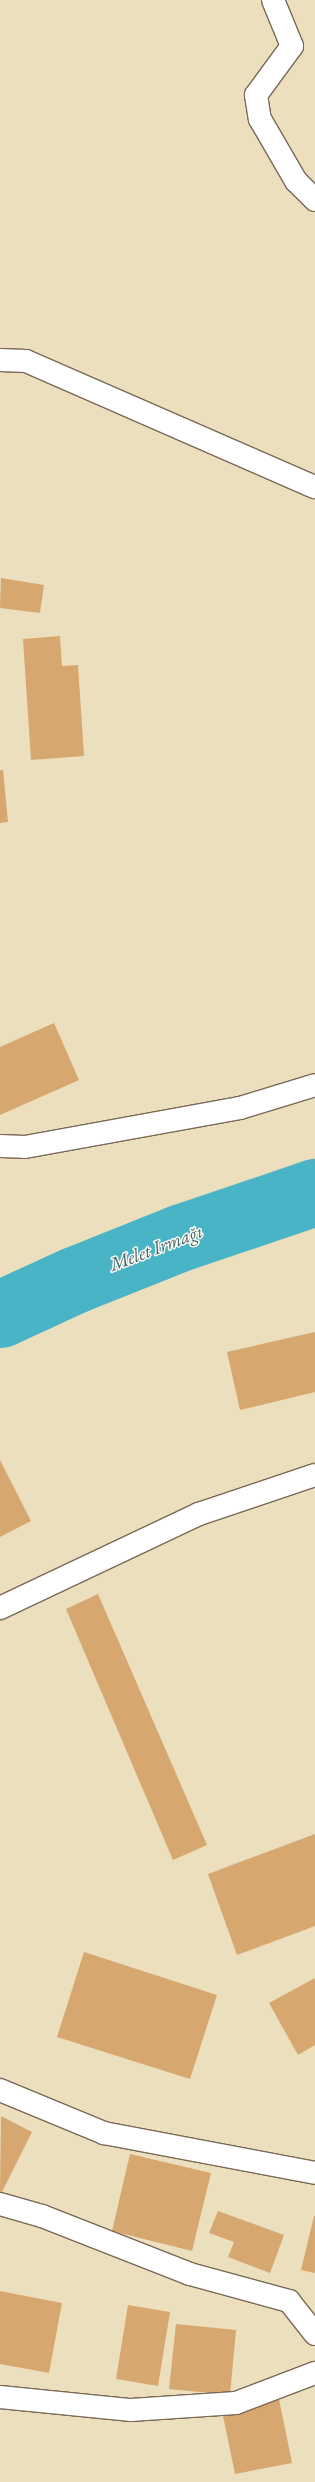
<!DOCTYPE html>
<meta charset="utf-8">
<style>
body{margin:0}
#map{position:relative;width:315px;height:2482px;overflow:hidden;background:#ecdfbe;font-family:"EB Garamond",serif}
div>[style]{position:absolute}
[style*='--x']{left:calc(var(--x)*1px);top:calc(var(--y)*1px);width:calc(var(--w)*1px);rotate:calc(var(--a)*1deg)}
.river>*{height:67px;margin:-33.5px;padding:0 33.5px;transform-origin:33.5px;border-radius:33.5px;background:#48b4c6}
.building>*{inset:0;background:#d7a770}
.roads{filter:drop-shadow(1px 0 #796956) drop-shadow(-1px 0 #796956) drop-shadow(0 1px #796956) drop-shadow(0 -1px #796956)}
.street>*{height:22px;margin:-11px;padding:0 11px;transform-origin:11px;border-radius:11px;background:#fff}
.secondary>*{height:22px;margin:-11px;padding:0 11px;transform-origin:11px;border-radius:11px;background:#fff}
span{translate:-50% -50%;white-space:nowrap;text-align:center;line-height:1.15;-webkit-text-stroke:3px #fdfcf7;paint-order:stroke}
.water-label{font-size:19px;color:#406161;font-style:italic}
</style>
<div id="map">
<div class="river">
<i style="--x:0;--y:1314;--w:81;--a:-24.7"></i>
<i style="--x:74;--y:1280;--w:113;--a:-21.8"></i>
<i style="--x:179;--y:1238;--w:144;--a:-18.7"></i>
</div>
<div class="building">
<i style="clip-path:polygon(1px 578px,44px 585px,40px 613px,0 608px)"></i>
<i style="clip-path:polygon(60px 636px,62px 666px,78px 665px,84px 756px,31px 760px,23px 639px)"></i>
<i style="clip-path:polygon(0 770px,3px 770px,8px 822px,0 823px)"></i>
<i style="clip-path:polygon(54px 1023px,79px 1080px,0 1115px,0 1047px)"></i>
<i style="clip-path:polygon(315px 1332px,315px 1392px,240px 1410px,227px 1352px)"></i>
<i style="clip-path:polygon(0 1460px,31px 1521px,0 1537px)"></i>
<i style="clip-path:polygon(98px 1594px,207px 1845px,173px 1860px,66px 1609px)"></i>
<i style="clip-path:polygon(315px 1834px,315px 1926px,237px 1955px,208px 1874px)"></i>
<i style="clip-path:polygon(84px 1952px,217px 1995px,190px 2079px,57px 2037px)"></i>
<i style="clip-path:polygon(315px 1978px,315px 2045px,298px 2055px,269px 2003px)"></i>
<i style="clip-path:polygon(1px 2116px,32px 2132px,1px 2194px,0 2194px)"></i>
<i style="clip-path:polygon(130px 2154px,211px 2173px,192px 2251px,112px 2231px)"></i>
<i style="clip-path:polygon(218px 2211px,284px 2235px,270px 2273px,228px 2257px,234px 2242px,209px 2233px)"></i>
<i style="clip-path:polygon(314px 2216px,315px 2216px,315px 2273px,301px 2270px)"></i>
<i style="clip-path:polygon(0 2291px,62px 2303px,49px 2373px,0 2364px)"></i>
<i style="clip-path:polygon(128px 2305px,170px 2312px,158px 2386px,116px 2379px)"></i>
<i style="clip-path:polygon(176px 2324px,236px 2330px,230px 2395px,169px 2389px)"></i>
<i style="clip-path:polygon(279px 2399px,292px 2463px,235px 2474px,222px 2411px)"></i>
</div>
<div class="roads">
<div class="street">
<i style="--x:273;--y:0;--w:50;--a:67.6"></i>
<i style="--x:292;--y:46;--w:61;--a:126.3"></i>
<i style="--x:256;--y:95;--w:24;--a:81"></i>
<i style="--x:260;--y:119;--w:72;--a:59.9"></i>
<i style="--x:296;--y:181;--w:27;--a:45"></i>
<i style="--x:0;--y:360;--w:26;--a:2"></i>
<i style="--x:26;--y:361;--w:315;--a:23.6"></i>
<i style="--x:0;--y:1146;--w:25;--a:2"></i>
<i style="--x:25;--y:1147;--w:219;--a:-10.3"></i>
<i style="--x:240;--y:1108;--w:78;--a:-17"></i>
<i style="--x:0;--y:1608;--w:220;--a:-25.3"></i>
<i style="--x:199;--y:1514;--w:122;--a:-18.6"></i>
<i style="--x:0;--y:2204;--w:44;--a:15.9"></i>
<i style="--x:42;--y:2216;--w:159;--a:21.4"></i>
<i style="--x:190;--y:2274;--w:103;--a:15.3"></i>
<i style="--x:289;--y:2301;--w:42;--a:51.8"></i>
<i style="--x:0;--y:2397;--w:132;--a:5.7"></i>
<i style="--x:131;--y:2410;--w:105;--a:-3.8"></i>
<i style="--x:236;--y:2403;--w:85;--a:-20.8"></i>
</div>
<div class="secondary">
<i style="--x:0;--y:2090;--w:113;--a:22.5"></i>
<i style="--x:104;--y:2133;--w:215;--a:10.7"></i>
</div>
</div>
<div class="water-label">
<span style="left:156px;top:1248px;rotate:-21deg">Melet Irmağı</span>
</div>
</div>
